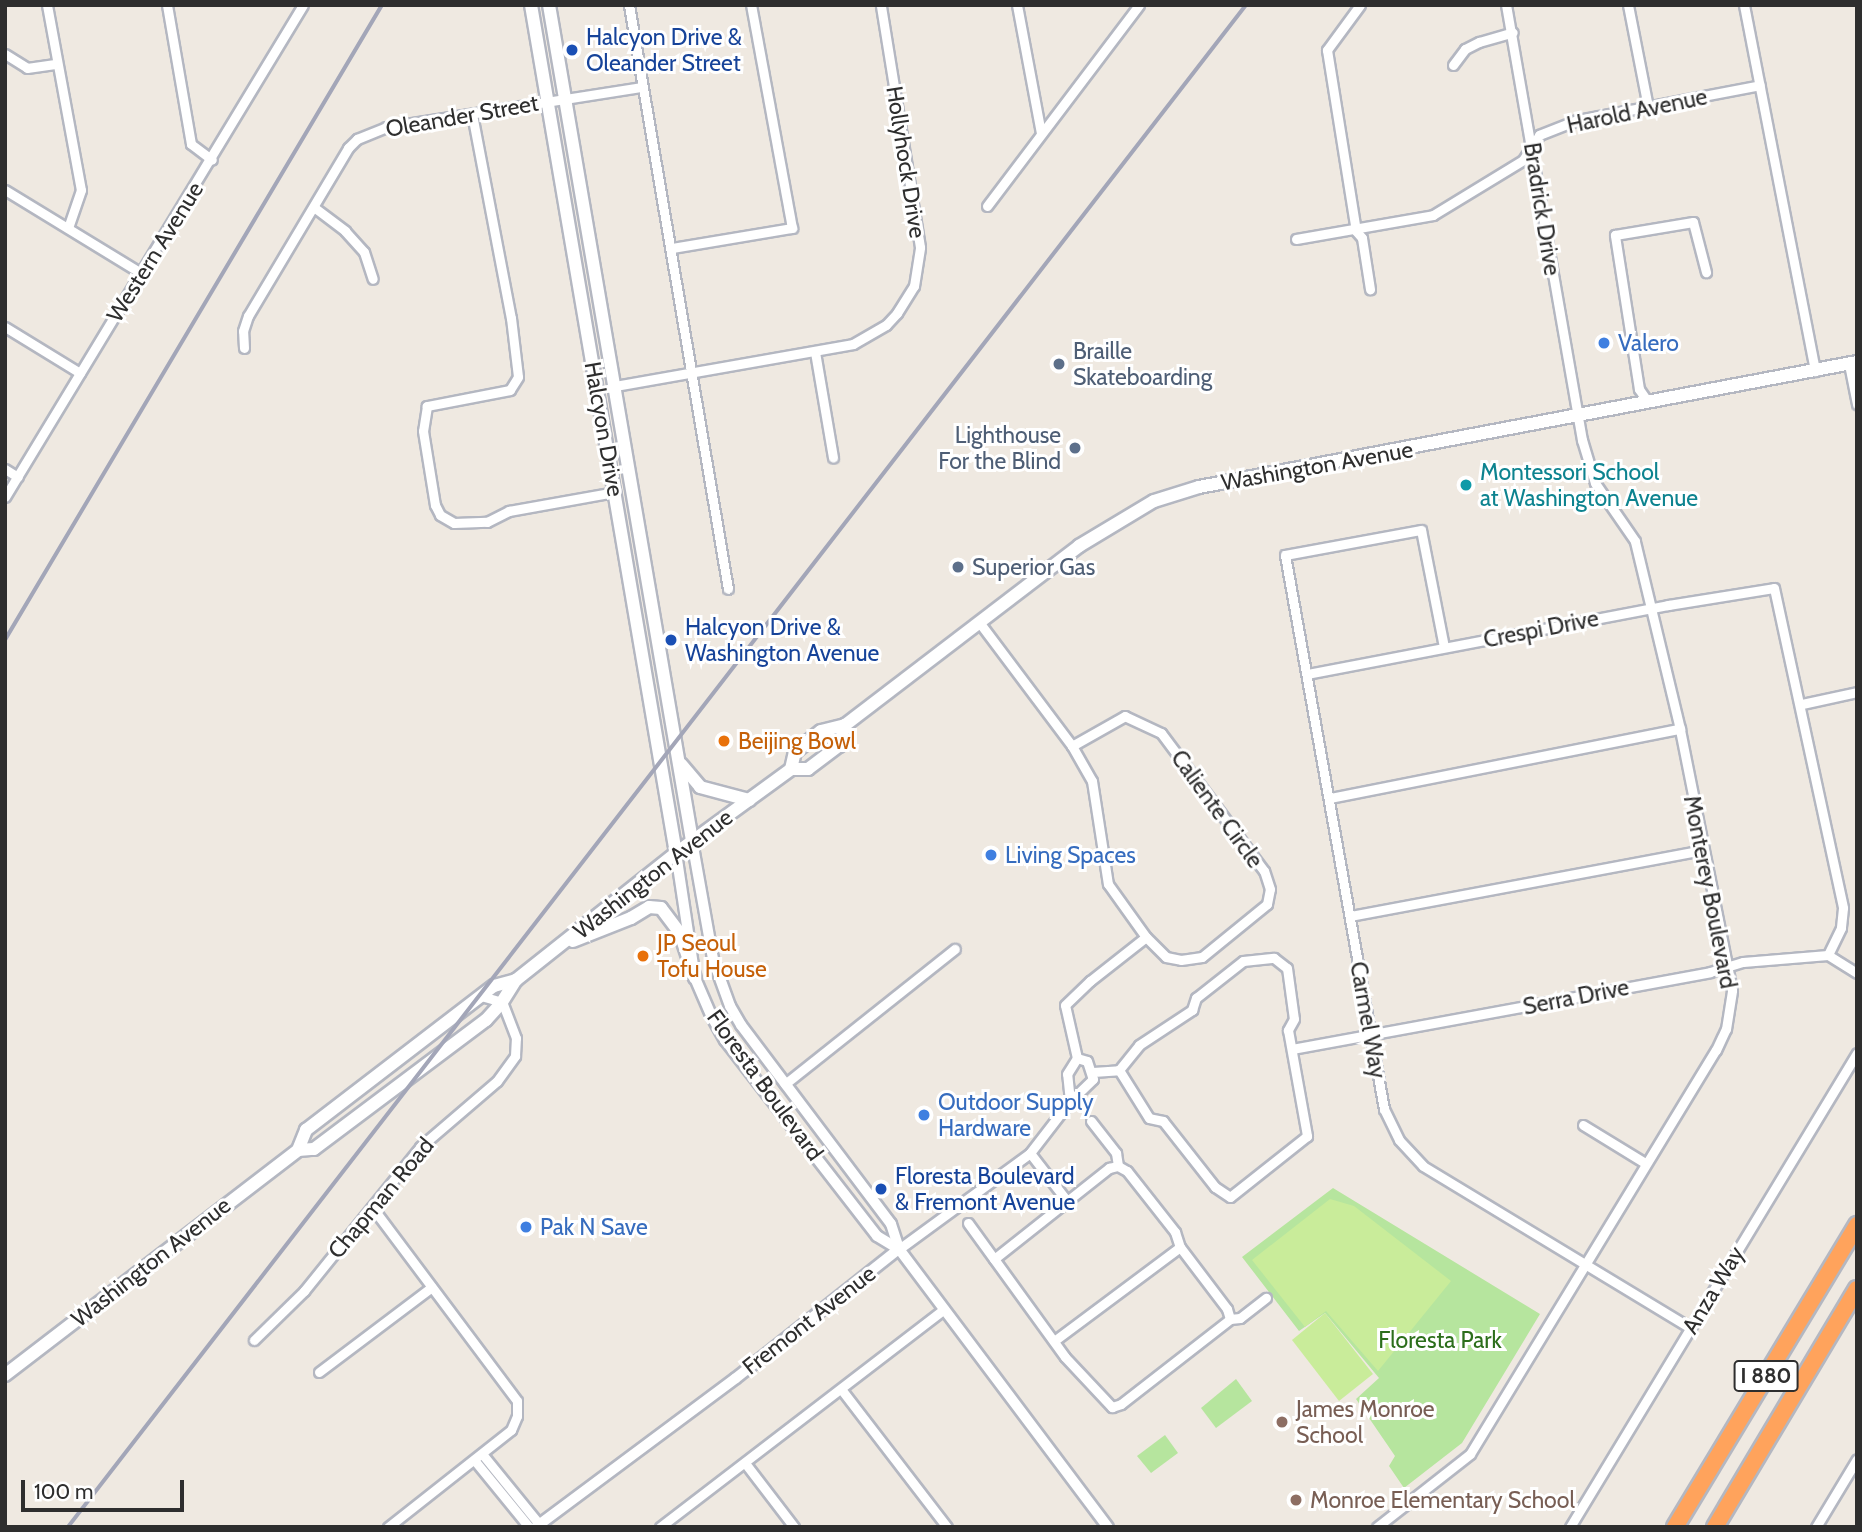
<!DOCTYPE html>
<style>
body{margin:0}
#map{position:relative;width:1862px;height:1532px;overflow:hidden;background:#efe9e1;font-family:Cabin,sans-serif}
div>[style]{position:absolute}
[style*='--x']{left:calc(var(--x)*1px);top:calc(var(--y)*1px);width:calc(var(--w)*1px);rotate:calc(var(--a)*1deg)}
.green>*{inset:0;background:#b6e59e}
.pitch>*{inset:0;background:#c9ec9a}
.roads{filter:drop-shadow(2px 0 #b4b7c1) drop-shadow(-2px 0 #b4b7c1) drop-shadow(0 2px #b4b7c1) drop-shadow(0 -2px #b4b7c1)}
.minor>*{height:9px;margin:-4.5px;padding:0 4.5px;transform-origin:4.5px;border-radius:4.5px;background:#fff}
.tertiary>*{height:10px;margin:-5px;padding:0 5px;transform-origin:5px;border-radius:5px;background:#fff}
.secondary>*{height:12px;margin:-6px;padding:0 6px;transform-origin:6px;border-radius:6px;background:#fff}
.motorway>*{height:16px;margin:-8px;padding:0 8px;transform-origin:8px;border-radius:8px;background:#ffa35c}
.rail>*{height:3.5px;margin:-1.75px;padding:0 1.75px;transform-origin:1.75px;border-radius:1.75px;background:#a3a6b8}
.dots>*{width:19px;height:19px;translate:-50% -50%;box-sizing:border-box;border:4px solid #fff;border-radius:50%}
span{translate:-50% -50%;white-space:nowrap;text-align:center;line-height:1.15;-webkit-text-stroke:6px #fff;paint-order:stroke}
.shield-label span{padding:2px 5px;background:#fff;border:2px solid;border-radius:5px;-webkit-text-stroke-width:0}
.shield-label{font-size:21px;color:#2e2e2e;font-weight:700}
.transit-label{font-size:23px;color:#164399}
.left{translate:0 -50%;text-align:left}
.street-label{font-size:23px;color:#2e2e2e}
.shop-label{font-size:23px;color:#366cbe}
.service-label{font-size:23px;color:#4e5e75}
.right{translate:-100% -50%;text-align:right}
.culture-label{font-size:23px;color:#0d838f}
.food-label{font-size:23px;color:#c56008}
.park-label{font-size:23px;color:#2c6e1b}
.education-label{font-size:23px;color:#785e54}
.frame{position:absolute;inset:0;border:7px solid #2e2e2e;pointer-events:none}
.scale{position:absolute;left:21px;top:1480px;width:163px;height:32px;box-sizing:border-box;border:4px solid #2e2e2e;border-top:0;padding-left:9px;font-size:21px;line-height:24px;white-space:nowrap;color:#2e2e2e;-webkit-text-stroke:5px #fff;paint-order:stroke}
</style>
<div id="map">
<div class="green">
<i style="clip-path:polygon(1333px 1188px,1540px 1314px,1462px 1443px,1404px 1488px,1389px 1466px,1395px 1456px,1356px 1399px,1379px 1378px,1325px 1313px,1299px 1331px,1242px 1257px)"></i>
<i style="clip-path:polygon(1236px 1379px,1252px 1401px,1216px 1428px,1201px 1408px)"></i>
<i style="clip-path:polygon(1165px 1435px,1178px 1453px,1151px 1473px,1137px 1456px)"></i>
</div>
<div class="pitch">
<i style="clip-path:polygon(1330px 1199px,1354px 1206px,1451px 1281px,1378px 1371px,1326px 1311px,1305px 1327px,1252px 1260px)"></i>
<i style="clip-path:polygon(1325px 1313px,1373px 1374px,1339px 1401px,1292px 1340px)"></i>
</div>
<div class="roads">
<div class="minor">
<i style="--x:47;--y:5;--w:188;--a:79.6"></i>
<i style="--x:81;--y:190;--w:40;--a:108.9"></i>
<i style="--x:167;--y:5;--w:141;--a:80.2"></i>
<i style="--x:191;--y:144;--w:26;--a:37"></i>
<i style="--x:629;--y:5;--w:592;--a:80.38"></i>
<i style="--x:1017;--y:5;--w:130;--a:79.4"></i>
<i style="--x:1360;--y:5;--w:56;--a:126.3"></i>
<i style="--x:1327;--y:50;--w:183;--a:80.9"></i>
<i style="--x:1356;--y:231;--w:9;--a:49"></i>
<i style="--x:1362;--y:238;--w:52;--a:81.1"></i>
<i style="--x:1628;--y:5;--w:104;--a:78.9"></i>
<i style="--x:1744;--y:5;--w:373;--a:79"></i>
<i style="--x:5;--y:54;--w:26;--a:32"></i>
<i style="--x:27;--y:68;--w:30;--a:-8"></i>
<i style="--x:1453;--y:65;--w:20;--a:-53"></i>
<i style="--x:1465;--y:49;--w:16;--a:-27"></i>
<i style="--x:1479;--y:42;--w:35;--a:-16"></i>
<i style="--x:472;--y:114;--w:208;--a:79.2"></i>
<i style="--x:511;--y:318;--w:59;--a:83.2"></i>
<i style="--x:518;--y:377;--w:15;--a:122"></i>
<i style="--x:510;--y:390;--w:85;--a:169.1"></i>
<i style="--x:427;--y:406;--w:25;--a:99"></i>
<i style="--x:423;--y:431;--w:75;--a:80.8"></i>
<i style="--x:435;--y:505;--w:11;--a:63"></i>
<i style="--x:440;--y:515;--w:16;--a:30"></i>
<i style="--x:454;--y:523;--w:33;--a:-2"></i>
<i style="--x:487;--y:522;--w:25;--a:-27"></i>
<i style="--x:509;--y:511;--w:108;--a:-10.2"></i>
<i style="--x:5;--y:190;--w:159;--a:31.4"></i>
<i style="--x:987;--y:206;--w:252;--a:-52.9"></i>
<i style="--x:315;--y:208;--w:38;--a:37"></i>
<i style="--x:345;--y:231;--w:28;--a:48"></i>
<i style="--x:364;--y:252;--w:28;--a:72"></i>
<i style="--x:1296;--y:239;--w:139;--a:-9.9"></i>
<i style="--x:1433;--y:215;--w:105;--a:-31.4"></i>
<i style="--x:1523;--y:160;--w:30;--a:-57"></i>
<i style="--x:1539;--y:135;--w:41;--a:-21.5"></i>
<i style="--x:1577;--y:120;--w:186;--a:-10.8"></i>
<i style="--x:672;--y:248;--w:122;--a:-9.5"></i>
<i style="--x:792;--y:228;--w:227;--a:-100.4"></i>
<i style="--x:5;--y:327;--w:88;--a:31.5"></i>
<i style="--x:244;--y:348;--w:17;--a:-93"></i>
<i style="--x:243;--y:331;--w:16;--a:-72"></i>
<i style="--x:248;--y:316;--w:196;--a:-59.2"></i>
<i style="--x:348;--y:148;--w:13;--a:-45"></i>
<i style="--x:357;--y:139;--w:31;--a:-22"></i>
<i style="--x:386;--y:127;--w:258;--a:-8.9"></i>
<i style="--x:815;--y:352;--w:107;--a:80.3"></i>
<i style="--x:1849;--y:364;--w:41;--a:78.7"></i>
<i style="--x:615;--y:386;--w:242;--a:-10"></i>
<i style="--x:853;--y:344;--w:38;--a:-30"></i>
<i style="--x:886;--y:325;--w:16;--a:-47"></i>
<i style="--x:897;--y:313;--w:32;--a:-58"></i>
<i style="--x:914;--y:286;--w:39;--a:-81"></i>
<i style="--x:920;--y:247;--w:245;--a:-99.2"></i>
<i style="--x:1648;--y:402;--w:16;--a:-125"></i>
<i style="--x:1639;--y:389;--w:156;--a:-98.9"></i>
<i style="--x:1615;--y:235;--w:79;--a:-9.5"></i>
<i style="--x:1693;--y:222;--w:52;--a:75.4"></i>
<i style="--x:5;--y:469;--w:15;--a:32"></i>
<i style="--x:5;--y:497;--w:575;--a:-58.8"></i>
<i style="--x:979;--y:622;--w:155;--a:53.1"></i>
<i style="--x:1072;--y:746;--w:40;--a:60.3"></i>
<i style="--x:1092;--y:781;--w:104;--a:81.2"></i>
<i style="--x:1108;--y:884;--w:65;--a:54.4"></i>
<i style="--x:1146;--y:937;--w:28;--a:45"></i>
<i style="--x:1166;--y:957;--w:15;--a:11"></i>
<i style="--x:1181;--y:960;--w:21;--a:-8"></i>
<i style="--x:1202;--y:957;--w:84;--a:-39.2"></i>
<i style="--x:1267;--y:904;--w:15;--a:-79"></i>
<i style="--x:1270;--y:889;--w:19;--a:-108"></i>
<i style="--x:1264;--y:871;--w:172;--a:-126.7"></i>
<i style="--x:1161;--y:733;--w:40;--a:-155"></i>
<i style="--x:1125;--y:716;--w:61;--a:150.5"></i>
<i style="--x:1444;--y:647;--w:119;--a:-101.1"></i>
<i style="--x:1421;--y:530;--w:138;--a:169.6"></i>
<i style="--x:1285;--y:555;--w:563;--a:79.87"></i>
<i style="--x:1384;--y:1109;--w:34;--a:64"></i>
<i style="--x:1399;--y:1140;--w:35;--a:47"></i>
<i style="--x:1423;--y:1166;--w:312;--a:31.2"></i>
<i style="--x:1307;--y:674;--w:368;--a:-10.8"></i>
<i style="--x:1668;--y:605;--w:107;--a:-9.1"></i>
<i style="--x:1774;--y:588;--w:327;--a:77.8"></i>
<i style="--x:1843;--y:908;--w:20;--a:96"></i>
<i style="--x:1841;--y:928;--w:30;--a:116"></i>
<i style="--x:1802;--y:704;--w:56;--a:-12.3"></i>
<i style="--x:1330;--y:798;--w:357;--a:-11.2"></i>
<i style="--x:1350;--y:916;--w:358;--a:-10.6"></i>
<i style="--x:1292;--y:1049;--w:425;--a:-10.4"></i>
<i style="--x:1710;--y:972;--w:34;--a:-17"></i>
<i style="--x:1743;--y:962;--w:85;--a:-4.7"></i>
<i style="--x:1828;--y:955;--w:34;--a:32"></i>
<i style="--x:1077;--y:1058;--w:54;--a:-102.8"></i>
<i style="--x:1065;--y:1005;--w:35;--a:-44"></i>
<i style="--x:1090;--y:981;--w:71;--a:-38.2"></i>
<i style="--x:1077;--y:1058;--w:10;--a:17"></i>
<i style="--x:1087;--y:1061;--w:19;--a:72"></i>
<i style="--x:1093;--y:1079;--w:32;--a:136"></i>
<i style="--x:1070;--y:1101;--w:27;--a:-96"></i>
<i style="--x:1067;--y:1074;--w:19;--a:-58"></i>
<i style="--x:1093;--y:1072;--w:26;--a:-4"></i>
<i style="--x:1119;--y:1070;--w:32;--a:-51"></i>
<i style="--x:1139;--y:1045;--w:64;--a:-33.4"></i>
<i style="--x:1192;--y:1010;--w:13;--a:-72"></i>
<i style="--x:1196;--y:998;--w:60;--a:-38.2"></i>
<i style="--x:1243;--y:961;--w:31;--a:-6"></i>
<i style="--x:1274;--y:958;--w:16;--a:38"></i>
<i style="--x:1287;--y:968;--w:51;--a:82.2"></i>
<i style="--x:1294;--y:1019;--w:13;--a:119"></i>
<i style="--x:1288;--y:1030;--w:108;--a:79.8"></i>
<i style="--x:1307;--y:1136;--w:98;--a:141.6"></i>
<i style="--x:1230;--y:1197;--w:18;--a:-146"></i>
<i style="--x:1215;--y:1187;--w:84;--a:-128.2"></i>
<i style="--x:1163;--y:1121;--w:14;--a:-168"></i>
<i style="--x:1149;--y:1118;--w:57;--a:-122"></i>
<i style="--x:785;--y:1084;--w:217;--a:-38.5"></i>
<i style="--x:1091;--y:1121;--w:41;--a:52"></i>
<i style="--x:1116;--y:1153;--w:13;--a:81"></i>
<i style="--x:1118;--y:1166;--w:10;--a:29"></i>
<i style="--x:1127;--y:1171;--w:78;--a:51.8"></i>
<i style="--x:1175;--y:1232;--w:16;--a:72"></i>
<i style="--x:1180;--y:1247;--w:78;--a:52.8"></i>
<i style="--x:1227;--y:1309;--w:10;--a:73"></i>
<i style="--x:1583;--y:1125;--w:73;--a:31.5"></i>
<i style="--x:1030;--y:1153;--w:61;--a:52.4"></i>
<i style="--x:372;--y:1207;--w:242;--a:53.2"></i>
<i style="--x:517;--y:1401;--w:15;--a:90"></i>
<i style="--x:517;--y:1416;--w:15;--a:113"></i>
<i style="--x:511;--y:1430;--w:157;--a:141.7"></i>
<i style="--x:968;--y:1223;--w:165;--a:54.1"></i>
<i style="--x:1065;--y:1357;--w:69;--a:46.8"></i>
<i style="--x:1112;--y:1407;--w:9;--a:-18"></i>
<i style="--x:1121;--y:1404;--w:138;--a:-37.9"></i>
<i style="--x:1230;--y:1319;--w:10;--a:-6"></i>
<i style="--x:1240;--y:1318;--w:33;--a:-38"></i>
<i style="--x:899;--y:1249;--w:162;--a:-36.2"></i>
<i style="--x:1030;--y:1153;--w:66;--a:-52.4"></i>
<i style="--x:994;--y:1259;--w:147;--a:-38.4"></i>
<i style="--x:1109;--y:1168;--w:9;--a:-13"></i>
<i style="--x:254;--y:1340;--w:70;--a:-44.4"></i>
<i style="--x:304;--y:1291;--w:185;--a:-51.1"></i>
<i style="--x:420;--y:1147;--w:101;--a:-40.6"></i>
<i style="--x:497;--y:1081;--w:31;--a:-54"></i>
<i style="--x:515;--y:1056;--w:18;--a:-87"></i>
<i style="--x:516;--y:1038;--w:39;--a:-111"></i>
<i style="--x:502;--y:1002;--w:22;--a:-164"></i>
<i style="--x:1054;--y:1341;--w:157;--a:-36.7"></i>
<i style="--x:319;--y:1372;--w:141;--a:-37"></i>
<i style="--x:841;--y:1389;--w:174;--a:52.5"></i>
<i style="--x:483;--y:1455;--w:89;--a:50.9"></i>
<i style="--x:475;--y:1461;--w:85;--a:50.7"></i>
<i style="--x:745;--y:1463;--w:81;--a:52.6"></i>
<i style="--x:660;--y:1527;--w:358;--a:-37.5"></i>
<i style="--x:1377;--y:1527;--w:118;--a:-38.1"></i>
<i style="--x:1470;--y:1454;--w:473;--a:-58.7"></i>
<i style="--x:1716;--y:1050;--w:23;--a:-65"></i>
<i style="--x:1726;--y:1029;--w:39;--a:-81"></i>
<i style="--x:1732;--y:990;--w:266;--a:-101.3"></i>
<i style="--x:1680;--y:729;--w:193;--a:-103.5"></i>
<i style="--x:1635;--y:541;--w:70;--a:-124.6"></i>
<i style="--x:1595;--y:483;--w:45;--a:-106.8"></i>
<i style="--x:1582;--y:440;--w:442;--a:-99.9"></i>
<i style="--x:1570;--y:1527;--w:554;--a:-58.81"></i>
<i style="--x:1816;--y:1527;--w:79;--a:-58.9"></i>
</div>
<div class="tertiary">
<i style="--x:692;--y:841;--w:120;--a:79.9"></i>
<i style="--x:713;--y:959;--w:50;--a:70.1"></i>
<i style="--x:730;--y:1006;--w:22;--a:60"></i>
<i style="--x:741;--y:1025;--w:249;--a:53"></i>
<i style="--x:891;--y:1224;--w:26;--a:72"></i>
<i style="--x:899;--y:1249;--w:348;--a:53.1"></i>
<i style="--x:676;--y:853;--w:126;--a:81.4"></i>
<i style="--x:695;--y:978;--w:40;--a:66.6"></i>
<i style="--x:711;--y:1015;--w:29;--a:61"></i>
<i style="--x:725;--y:1040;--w:248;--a:52.2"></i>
<i style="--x:877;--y:1236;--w:26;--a:31"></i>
<i style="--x:536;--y:1527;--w:249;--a:-36.7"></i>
<i style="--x:736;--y:1378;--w:208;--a:-38.4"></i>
</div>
<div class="secondary">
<i style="--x:531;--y:5;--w:860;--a:80.3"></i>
<i style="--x:549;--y:5;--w:848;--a:80.29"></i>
<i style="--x:681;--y:764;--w:30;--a:50"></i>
<i style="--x:700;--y:787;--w:51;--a:14.9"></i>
<i style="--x:791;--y:769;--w:17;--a:-77"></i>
<i style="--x:795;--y:752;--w:33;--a:-39"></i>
<i style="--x:821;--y:731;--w:25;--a:-14"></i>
<i style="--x:845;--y:725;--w:295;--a:-37.4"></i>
<i style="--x:1079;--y:546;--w:87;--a:-31"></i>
<i style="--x:1154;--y:501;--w:47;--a:-17.3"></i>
<i style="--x:1199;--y:487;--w:670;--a:-10.76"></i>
<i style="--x:573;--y:941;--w:62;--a:-21.6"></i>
<i style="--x:631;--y:918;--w:21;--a:-31"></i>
<i style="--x:649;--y:907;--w:12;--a:5"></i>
<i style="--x:661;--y:908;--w:31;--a:53"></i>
<i style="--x:680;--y:933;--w:47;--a:71.6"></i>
<i style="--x:298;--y:1150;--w:16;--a:-4"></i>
<i style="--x:314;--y:1149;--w:215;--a:-36.9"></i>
<i style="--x:486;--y:1020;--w:24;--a:-48"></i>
<i style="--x:502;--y:1002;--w:26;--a:-58"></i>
<i style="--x:516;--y:980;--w:204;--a:-38.4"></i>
<i style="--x:676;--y:853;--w:142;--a:-36.1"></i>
<i style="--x:791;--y:769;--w:17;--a:0"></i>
<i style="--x:808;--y:769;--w:39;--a:-37"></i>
<i style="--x:839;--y:746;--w:22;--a:-74"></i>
<i style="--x:5;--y:1375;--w:369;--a:-37.5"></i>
<i style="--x:298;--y:1150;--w:22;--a:-68"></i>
<i style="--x:306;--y:1130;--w:237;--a:-37.5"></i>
<i style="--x:494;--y:986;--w:23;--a:-15"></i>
</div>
<div class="motorway">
<i style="--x:1675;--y:1527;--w:353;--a:-58.9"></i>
<i style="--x:1715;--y:1527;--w:277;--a:-59.2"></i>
</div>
</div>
<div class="rail">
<i style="--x:5;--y:640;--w:738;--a:-59.3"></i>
<i style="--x:68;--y:1527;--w:1925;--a:-52.26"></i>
</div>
<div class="dots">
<i style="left:572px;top:50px;background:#1a4fb4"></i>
<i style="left:1604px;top:343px;background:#3f7fe0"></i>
<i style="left:1059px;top:364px;background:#5c6f8a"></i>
<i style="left:1075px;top:448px;background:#5c6f8a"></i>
<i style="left:1466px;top:485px;background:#0f9aa8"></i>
<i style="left:958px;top:567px;background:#5c6f8a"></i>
<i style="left:671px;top:640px;background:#1a4fb4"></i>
<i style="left:724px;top:741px;background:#e8710a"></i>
<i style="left:991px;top:855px;background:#3f7fe0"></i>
<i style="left:643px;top:956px;background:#e8710a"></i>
<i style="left:924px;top:1115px;background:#3f7fe0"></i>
<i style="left:881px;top:1189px;background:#1a4fb4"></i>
<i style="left:526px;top:1227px;background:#3f7fe0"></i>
<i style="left:1282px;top:1422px;background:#8d6e63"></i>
<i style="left:1296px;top:1500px;background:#8d6e63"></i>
</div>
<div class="shield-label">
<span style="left:1766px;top:1376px">I 880</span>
</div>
<div class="transit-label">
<span class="left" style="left:586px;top:50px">Halcyon Drive &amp;<br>Oleander Street</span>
<span class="left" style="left:685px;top:640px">Halcyon Drive &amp;<br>Washington Avenue</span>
<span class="left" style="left:895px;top:1189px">Floresta Boulevard<br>&amp; Fremont Avenue</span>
</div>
<div class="street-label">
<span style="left:1637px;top:111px;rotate:-12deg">Harold Avenue</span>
<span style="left:462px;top:116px;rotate:-10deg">Oleander Street</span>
<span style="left:906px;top:162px;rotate:81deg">Hollyhock Drive</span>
<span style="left:1542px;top:209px;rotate:81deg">Bradrick Drive</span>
<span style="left:155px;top:252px;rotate:-58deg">Western Avenue</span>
<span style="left:604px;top:429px;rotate:80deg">Halcyon Drive</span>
<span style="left:1317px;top:466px;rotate:-10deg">Washington Avenue</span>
<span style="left:1541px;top:629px;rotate:-11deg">Crespi Drive</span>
<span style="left:1217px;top:809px;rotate:54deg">Caliente Circle</span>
<span style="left:653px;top:874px;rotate:-38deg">Washington Avenue</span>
<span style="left:1710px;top:892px;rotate:79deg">Monterey Boulevard</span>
<span style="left:1576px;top:997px;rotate:-11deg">Serra Drive</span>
<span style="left:1368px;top:1020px;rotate:80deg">Carmel Way</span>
<span style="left:765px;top:1085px;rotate:54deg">Floresta Boulevard</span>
<span style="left:381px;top:1198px;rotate:-50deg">Chapman Road</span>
<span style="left:151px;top:1262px;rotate:-38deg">Washington Avenue</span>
<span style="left:1713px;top:1290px;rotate:-59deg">Anza Way</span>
<span style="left:809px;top:1320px;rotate:-38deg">Fremont Avenue</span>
</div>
<div class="shop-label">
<span class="left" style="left:1618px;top:343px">Valero</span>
<span class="left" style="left:1005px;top:855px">Living Spaces</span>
<span class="left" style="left:938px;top:1115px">Outdoor Supply<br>Hardware</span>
<span class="left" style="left:540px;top:1227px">Pak N Save</span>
</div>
<div class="service-label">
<span class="left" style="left:1073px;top:364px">Braille<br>Skateboarding</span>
<span class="right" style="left:1061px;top:448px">Lighthouse<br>For the Blind</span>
<span class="left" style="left:972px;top:567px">Superior Gas</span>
</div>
<div class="culture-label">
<span class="left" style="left:1480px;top:485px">Montessori School<br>at Washington Avenue</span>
</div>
<div class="food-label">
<span class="left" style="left:738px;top:741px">Beijing Bowl</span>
<span class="left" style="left:657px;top:956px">JP Seoul<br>Tofu House</span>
</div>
<div class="park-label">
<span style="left:1440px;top:1340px">Floresta Park</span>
</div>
<div class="education-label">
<span class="left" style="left:1296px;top:1422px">James Monroe<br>School</span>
<span class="left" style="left:1310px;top:1500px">Monroe Elementary School</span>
</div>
<div class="frame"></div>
<div class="scale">100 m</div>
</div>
